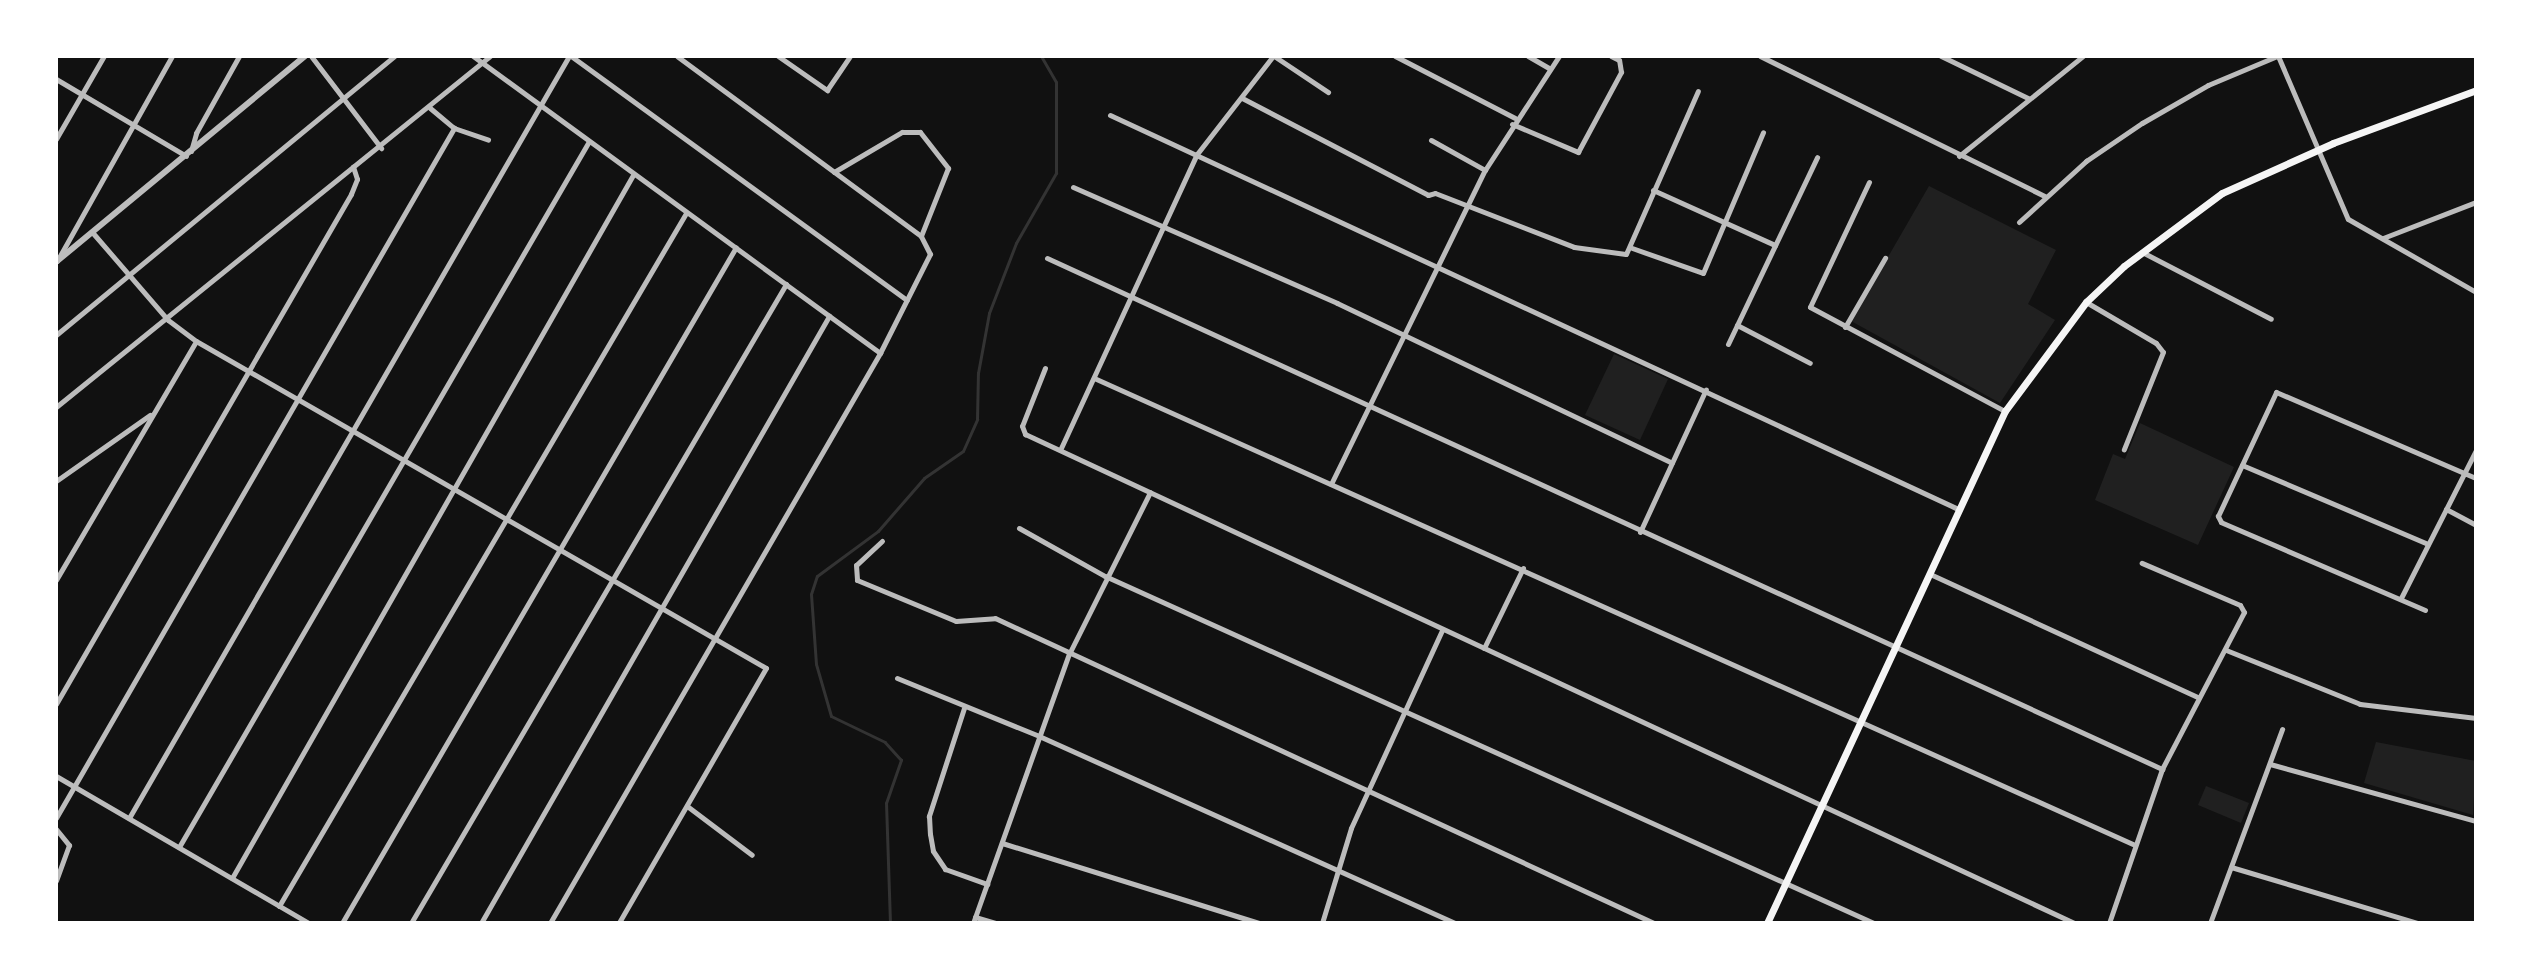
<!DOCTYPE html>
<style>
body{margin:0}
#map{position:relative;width:2532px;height:979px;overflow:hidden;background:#111;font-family:"Golos Text",sans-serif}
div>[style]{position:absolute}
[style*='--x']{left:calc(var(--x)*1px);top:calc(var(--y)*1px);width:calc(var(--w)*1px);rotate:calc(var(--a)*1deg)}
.green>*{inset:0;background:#202020}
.stream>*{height:3px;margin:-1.5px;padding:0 1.5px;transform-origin:1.5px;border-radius:1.5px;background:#333}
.minor>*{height:5px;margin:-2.5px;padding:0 2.5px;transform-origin:2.5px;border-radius:2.5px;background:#bcbcbc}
.tertiary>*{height:6px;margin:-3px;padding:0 3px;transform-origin:3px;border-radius:3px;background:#bcbcbc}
.secondary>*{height:7px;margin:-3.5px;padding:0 3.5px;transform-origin:3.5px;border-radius:3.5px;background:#f5f5f5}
span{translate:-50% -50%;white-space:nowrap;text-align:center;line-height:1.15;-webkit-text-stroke:6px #fff;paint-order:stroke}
.frame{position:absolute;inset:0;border:58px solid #fff;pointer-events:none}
</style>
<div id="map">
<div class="green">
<i style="clip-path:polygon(1929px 186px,2056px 250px,2028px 304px,2055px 320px,2000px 403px,1851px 321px)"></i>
<i style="clip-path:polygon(1614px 354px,1668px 379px,1640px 440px,1585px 415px)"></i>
<i style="clip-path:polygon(2140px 423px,2234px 467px,2198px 545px,2095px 500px,2113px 454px,2125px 459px)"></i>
<i style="clip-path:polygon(2376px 742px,2476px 761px,2473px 815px,2364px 783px)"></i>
<i style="clip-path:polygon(2206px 786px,2249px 803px,2241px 823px,2198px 805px)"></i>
</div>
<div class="stream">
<i style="--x:890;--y:923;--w:120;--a:-91.9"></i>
<i style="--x:886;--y:803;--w:46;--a:-70.8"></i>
<i style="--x:901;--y:760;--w:24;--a:-132"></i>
<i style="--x:885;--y:742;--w:60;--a:-154.3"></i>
<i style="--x:831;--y:716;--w:54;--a:-106.1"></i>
<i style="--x:816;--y:664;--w:70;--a:-94.1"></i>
<i style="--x:811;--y:594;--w:19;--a:-72"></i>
<i style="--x:817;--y:576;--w:76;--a:-36.4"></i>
<i style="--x:878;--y:531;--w:70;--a:-49"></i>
<i style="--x:924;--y:478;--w:47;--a:-34.7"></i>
<i style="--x:963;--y:451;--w:35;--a:-66"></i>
<i style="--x:977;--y:419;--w:46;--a:-88.8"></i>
<i style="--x:978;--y:373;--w:61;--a:-79.6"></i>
<i style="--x:989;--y:313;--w:75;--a:-68.9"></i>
<i style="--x:1016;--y:243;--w:81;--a:-60.3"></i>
<i style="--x:1056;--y:173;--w:91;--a:-90"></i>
<i style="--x:1056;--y:82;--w:30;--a:-120"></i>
</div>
<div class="minor">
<i style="--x:311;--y:56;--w:116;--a:52.7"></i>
<i style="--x:473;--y:56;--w:504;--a:36.12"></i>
<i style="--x:571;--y:56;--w:415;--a:36"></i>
<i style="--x:778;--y:56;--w:60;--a:34.8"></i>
<i style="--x:827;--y:90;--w:41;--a:-55.9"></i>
<i style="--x:1274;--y:56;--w:65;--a:33.7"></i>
<i style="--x:1395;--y:56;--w:135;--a:27.3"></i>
<i style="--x:1528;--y:56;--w:24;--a:30"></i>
<i style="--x:1760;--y:56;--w:317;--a:26.2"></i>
<i style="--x:1941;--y:56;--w:97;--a:25.8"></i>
<i style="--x:2278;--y:56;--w:177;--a:66.8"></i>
<i style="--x:2348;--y:219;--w:147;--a:29.7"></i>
<i style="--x:56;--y:79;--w:151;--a:30.6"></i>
<i style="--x:1242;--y:98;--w:210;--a:27.5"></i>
<i style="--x:1428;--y:195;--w:7;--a:-16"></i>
<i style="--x:1435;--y:193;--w:149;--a:21.2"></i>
<i style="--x:1574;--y:247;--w:52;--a:7.7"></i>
<i style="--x:1626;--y:254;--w:178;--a:-66.2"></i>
<i style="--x:430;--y:108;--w:31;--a:40"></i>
<i style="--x:454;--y:128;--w:36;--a:19"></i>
<i style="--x:1110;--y:115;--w:933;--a:24.92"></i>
<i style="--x:1512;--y:124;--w:72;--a:23"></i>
<i style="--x:1578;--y:152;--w:91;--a:-61.7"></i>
<i style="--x:1621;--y:72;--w:12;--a:-99"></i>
<i style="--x:1619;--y:60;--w:9;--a:-153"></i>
<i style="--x:56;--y:139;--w:96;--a:-60"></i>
<i style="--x:1431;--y:140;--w:62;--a:29.1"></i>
<i style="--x:191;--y:151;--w:19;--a:-74"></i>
<i style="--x:196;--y:133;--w:88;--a:-60.8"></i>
<i style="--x:1959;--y:156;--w:159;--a:-38.9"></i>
<i style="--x:834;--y:172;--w:79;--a:-30.5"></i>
<i style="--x:902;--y:132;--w:18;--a:0"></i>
<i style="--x:920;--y:132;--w:46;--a:52.1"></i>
<i style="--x:948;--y:168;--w:73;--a:111.7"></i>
<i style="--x:1869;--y:182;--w:138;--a:115.3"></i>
<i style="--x:1810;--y:307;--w:221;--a:28.1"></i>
<i style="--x:1073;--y:187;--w:288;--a:23.7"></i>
<i style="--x:1337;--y:303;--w:371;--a:25.5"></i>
<i style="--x:1653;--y:190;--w:134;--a:24.3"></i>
<i style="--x:2019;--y:222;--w:91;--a:-42.3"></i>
<i style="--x:2086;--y:161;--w:68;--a:-34.2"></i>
<i style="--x:2142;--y:123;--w:76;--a:-29.9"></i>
<i style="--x:2208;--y:85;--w:75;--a:-22.8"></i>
<i style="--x:92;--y:232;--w:116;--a:49.2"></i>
<i style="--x:168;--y:320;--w:35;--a:37"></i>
<i style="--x:196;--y:341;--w:657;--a:29.84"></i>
<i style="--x:766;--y:668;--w:294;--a:120"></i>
<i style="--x:2383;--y:238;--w:100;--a:-21.2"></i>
<i style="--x:1632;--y:248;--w:75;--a:19.4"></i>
<i style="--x:1703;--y:273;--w:153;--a:-66.9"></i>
<i style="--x:2142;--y:252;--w:145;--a:27.4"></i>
<i style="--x:1047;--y:258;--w:1227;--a:24.62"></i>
<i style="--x:57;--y:261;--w:235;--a:-60.7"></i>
<i style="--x:2086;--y:302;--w:81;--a:30.4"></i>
<i style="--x:2156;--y:343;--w:11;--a:52"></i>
<i style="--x:2163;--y:352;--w:105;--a:111.9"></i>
<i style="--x:1737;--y:325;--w:82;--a:27.5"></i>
<i style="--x:1845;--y:327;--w:80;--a:-59.9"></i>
<i style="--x:56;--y:335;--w:438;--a:-39.5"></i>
<i style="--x:1728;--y:344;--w:207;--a:-64.5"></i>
<i style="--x:1045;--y:368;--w:62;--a:111.6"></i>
<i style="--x:1022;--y:426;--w:9;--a:69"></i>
<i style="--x:1025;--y:434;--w:1157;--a:24.99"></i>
<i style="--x:1094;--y:378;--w:1139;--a:24.16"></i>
<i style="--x:56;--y:407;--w:558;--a:-38.96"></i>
<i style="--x:1061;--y:448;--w:324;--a:-65.2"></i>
<i style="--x:1197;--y:154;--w:124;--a:-52.2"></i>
<i style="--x:2242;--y:465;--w:202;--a:23"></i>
<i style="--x:56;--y:481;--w:115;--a:-35.1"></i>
<i style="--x:1331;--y:484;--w:350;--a:-63.9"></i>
<i style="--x:1485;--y:170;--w:136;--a:-57"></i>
<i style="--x:2446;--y:509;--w:34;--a:28"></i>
<i style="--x:1019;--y:528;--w:98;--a:29.2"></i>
<i style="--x:1105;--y:576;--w:844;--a:24.29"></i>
<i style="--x:1640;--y:532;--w:157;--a:-65.2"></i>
<i style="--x:882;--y:541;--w:35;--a:137"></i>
<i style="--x:856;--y:565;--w:15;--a:86"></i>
<i style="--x:857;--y:580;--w:107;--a:22.5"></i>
<i style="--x:956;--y:621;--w:39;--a:-4"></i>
<i style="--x:995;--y:618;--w:726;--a:24.84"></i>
<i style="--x:1930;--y:574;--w:295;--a:24.7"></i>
<i style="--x:56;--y:580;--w:277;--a:-59.6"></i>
<i style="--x:2401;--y:598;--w:166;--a:-63.1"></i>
<i style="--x:2425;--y:610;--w:222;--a:-156.7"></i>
<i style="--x:2221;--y:522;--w:7;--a:-117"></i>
<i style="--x:2218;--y:516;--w:137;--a:-64.9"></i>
<i style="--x:2276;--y:392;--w:218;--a:23.3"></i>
<i style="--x:1484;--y:648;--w:89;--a:-64"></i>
<i style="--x:2226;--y:650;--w:144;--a:21.9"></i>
<i style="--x:2360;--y:704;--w:117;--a:6.9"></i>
<i style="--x:897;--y:678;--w:153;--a:22.2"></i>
<i style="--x:1039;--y:736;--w:456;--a:24.2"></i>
<i style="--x:56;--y:704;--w:589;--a:-59.95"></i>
<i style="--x:351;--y:194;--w:16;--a:-68"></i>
<i style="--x:357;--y:179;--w:13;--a:-108"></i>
<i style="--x:964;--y:708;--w:114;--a:108"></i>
<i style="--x:929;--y:816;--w:18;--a:87"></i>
<i style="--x:930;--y:834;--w:17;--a:80"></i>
<i style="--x:933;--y:851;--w:22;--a:56"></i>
<i style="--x:945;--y:869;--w:45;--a:19.7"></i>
<i style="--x:2270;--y:764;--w:214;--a:15.5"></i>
<i style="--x:56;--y:776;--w:293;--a:30.2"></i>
<i style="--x:687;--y:806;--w:81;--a:37"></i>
<i style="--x:56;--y:818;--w:797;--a:-60.02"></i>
<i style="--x:129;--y:818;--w:880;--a:-60"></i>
<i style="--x:56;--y:829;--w:21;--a:51"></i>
<i style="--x:69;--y:845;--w:38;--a:110"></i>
<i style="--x:1002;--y:843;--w:269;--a:17.3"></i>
<i style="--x:179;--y:847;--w:816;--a:-59.85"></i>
<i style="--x:2231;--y:867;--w:195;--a:16.7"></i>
<i style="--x:232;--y:878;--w:809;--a:-60.3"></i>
<i style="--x:279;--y:906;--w:804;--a:-59.57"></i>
<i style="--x:975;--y:917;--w:22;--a:16"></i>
<i style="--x:342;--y:923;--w:782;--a:-59.76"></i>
<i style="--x:411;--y:923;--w:741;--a:-59.59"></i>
<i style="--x:481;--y:923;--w:700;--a:-60.17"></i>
<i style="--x:550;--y:923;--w:659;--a:-59.93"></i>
<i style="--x:880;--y:353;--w:111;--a:-63.2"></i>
<i style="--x:930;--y:254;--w:20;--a:-117"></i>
<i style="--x:921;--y:236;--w:303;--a:-143.6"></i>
<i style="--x:973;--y:923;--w:286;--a:-70.4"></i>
<i style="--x:1069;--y:654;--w:181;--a:-63.4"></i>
<i style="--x:1322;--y:923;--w:99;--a:-73"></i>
<i style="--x:1351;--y:828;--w:218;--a:-65.3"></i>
<i style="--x:2109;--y:923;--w:163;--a:-71"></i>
<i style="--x:2162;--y:769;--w:177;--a:-62.4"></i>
<i style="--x:2244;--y:612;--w:8;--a:-120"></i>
<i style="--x:2240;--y:605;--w:107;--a:-156.8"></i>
<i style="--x:2210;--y:923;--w:207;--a:-69.6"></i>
</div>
<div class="tertiary">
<i style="--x:56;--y:262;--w:323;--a:-39.6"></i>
</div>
<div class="secondary">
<i style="--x:1767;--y:923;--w:565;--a:-65.07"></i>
<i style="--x:2005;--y:411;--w:136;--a:-53.4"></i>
<i style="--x:2086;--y:302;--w:52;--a:-43.5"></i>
<i style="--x:2124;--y:266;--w:122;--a:-36.7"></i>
<i style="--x:2222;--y:193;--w:122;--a:-24.2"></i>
<i style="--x:2333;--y:143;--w:153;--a:-20.3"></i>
</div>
<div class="frame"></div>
</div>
